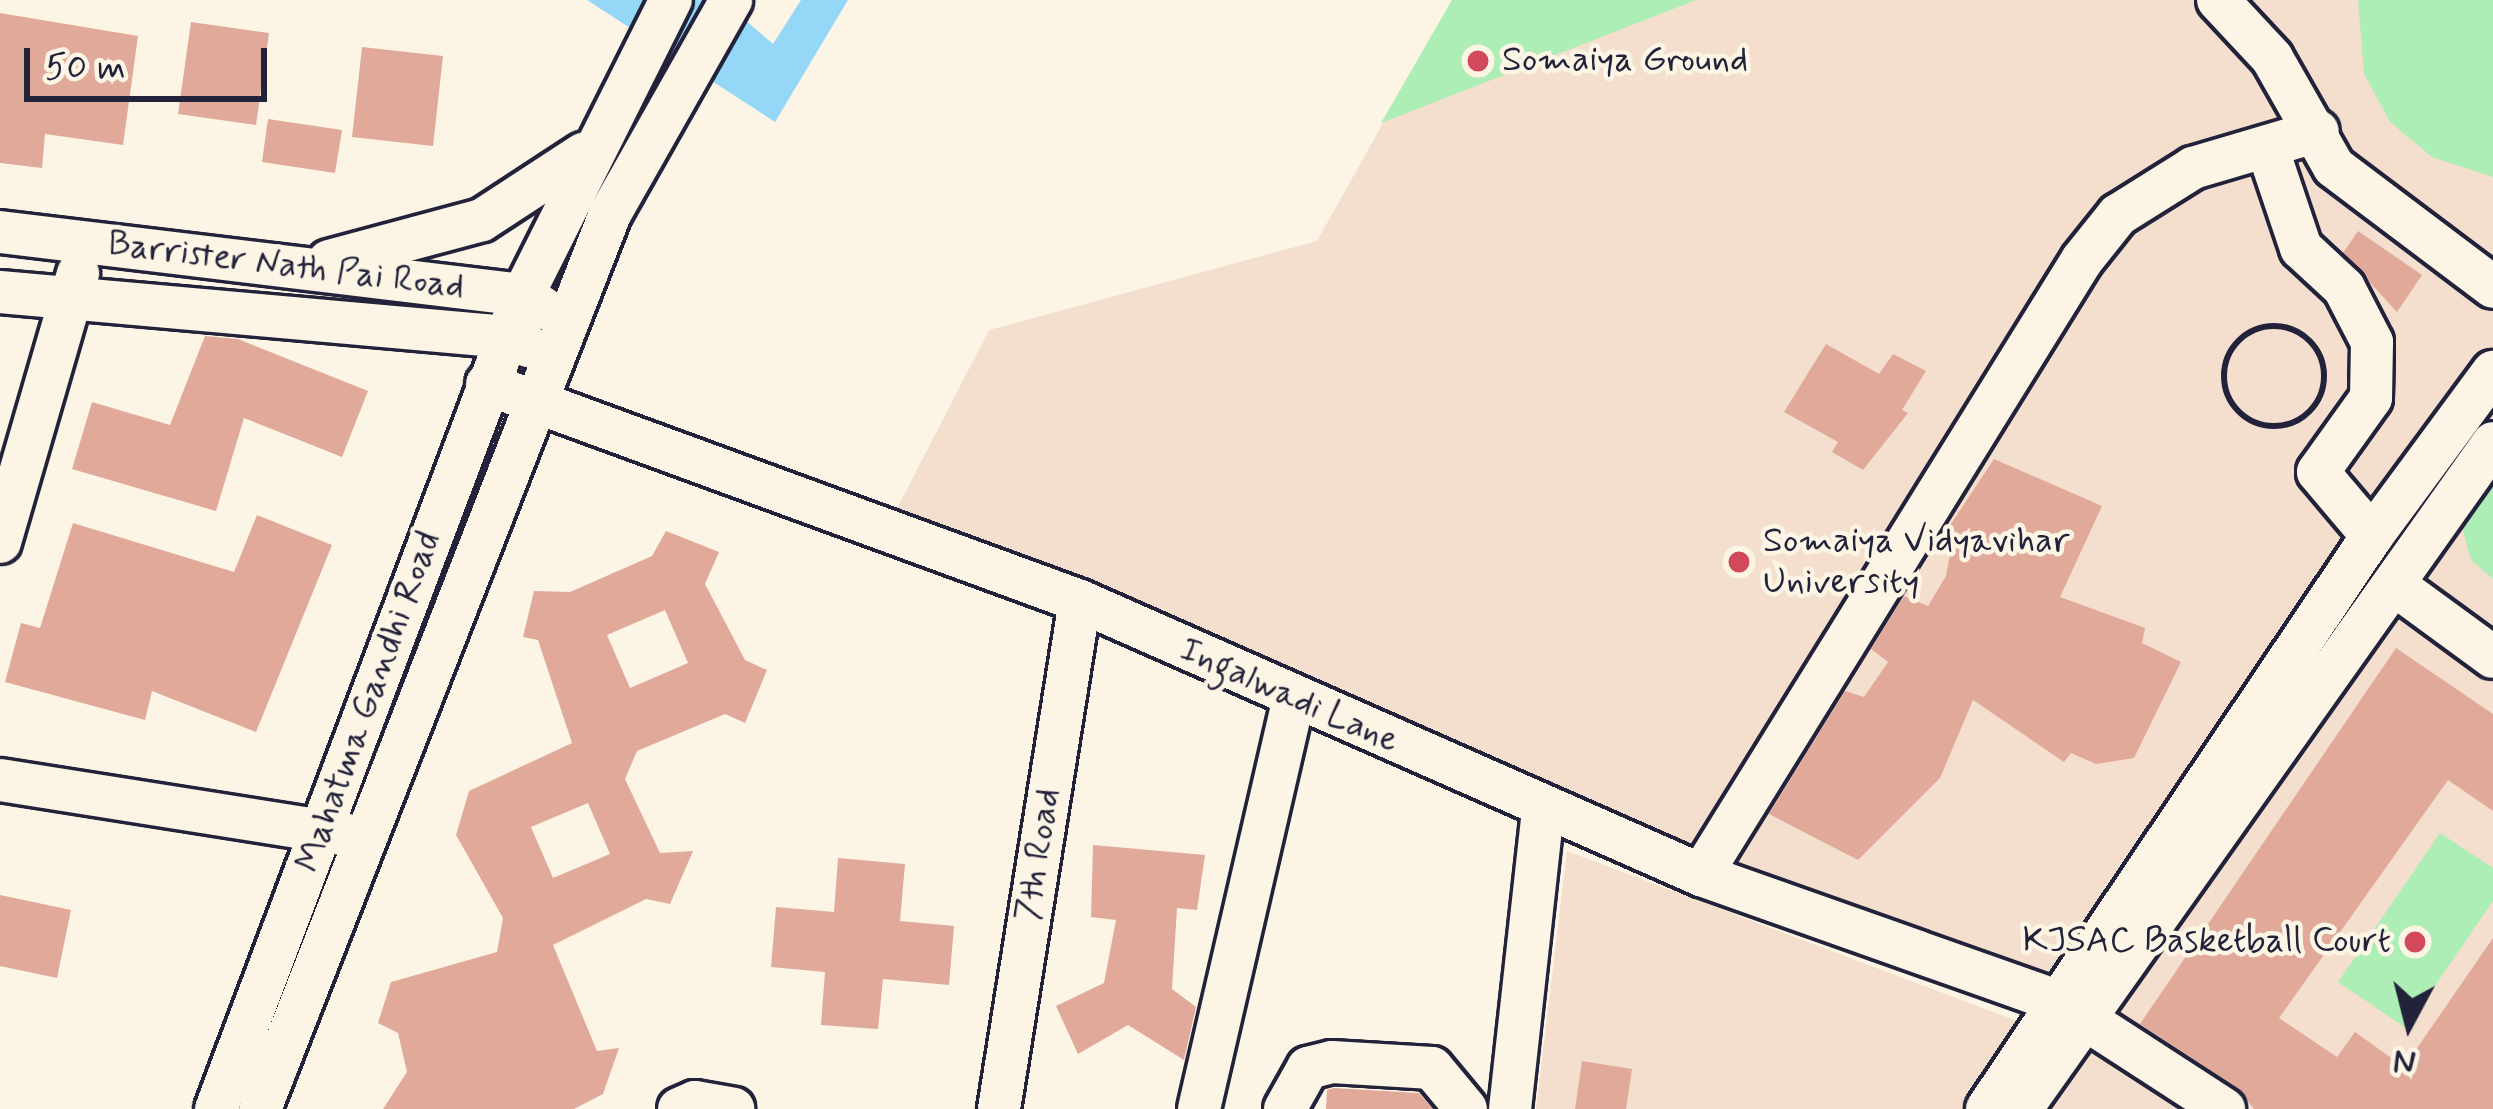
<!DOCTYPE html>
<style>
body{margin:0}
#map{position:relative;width:2493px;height:1109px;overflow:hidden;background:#fcf5e5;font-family:Mynerve,sans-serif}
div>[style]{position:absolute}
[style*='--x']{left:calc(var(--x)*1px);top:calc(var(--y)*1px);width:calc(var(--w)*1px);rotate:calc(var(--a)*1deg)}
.built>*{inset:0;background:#f4dece}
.green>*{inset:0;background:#adedb6}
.water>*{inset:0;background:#94d7f6}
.building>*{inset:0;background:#e1a99a}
.path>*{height:6px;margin-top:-3px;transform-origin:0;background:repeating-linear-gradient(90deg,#22223b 0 9px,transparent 0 18px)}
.path>.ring{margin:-3px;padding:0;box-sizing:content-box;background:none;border:6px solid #22223b;border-radius:50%}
.roads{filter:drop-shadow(3px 0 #22223b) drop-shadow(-3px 0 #22223b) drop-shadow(0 3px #22223b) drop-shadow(0 -3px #22223b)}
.minor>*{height:42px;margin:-21px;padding:0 21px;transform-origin:21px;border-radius:21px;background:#fcf5e5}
.dots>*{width:33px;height:33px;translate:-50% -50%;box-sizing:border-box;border:6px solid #fcf5e5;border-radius:50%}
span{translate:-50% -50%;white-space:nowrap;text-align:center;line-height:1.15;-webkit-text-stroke:9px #fcf5e5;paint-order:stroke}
.poi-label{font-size:36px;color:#22223b}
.left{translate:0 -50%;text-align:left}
.right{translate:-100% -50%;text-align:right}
.street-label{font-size:36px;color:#22223b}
.north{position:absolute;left:2349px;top:965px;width:120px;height:120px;-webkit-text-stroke:9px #fcf5e5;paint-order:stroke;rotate:187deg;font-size:33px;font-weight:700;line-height:48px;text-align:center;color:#22223b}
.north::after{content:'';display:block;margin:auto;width:42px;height:54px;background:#22223b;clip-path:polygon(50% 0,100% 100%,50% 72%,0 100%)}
.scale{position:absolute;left:24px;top:48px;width:243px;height:54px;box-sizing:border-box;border:6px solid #22223b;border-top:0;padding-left:15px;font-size:36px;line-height:42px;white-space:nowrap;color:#22223b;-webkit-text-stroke:9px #fcf5e5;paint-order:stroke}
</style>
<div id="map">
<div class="built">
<i style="clip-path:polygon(1452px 0,2493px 0,2493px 1109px,1536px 1109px,1567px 851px,2025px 1024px,2043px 997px,1705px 869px,888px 526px,989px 330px,1317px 241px)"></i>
</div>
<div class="green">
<i style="clip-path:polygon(1452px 0,1696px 0,1381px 123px)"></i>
<i style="clip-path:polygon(2358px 0,2493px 0,2493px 177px,2432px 157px,2390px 122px,2364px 74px)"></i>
<i style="clip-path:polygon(2493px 480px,2493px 579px,2471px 560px,2461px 524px)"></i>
<i style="clip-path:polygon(2440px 833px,2493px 868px,2493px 901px,2406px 1028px,2338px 982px)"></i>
</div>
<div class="water">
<i style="clip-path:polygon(587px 0,722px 0,773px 44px,801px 0,848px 0,775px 122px)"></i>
</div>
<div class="building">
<i style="clip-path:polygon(0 13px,138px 36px,123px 145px,45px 134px,42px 168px,0 163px)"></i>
<i style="clip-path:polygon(191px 22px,269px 33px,256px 125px,178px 114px)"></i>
<i style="clip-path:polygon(362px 47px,443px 56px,433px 146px,352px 137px)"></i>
<i style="clip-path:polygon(268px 119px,342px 130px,335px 173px,262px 162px)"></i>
<i style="clip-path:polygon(2358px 231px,2422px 275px,2397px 312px,2343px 253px)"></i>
<i style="clip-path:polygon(205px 336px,238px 339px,368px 391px,342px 457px,244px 418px,216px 511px,72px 469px,92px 402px,170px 425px)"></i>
<i style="clip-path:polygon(1826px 344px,1879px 374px,1893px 354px,1926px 371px,1902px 410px,1908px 413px,1863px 470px,1832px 452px,1838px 442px,1784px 412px)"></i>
<i style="clip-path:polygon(1994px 459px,2102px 506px,2060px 597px,2145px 628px,2142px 643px,2181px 662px,2134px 758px,2096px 764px,2071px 753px,2064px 762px,1973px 700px,1940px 778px,1858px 860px,1769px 814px,1845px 691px,1864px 697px,1888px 662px,1871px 649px,1904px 596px,1928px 606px,1946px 576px,1951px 548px,1941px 539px)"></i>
<i style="clip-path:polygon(257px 515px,332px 545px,256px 732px,152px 691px,145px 720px,5px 682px,21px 623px,40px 628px,73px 523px,234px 572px)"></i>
<i style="clip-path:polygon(evenodd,666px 531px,719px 552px,705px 584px,745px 660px,767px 670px,745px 723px,725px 714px,637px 751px,625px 779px,660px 853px,693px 851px,670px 904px,646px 899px,553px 945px,597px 1051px,619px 1048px,603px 1094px,574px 1109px,383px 1109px,407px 1072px,398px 1033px,378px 1023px,391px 982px,497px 952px,503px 918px,456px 835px,469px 791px,572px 743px,538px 640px,523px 637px,534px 591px,570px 592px,652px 556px,666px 531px,665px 610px,688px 663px,630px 688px,607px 635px,665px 610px,666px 531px,588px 803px,610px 854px,553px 878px,531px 827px,588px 803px)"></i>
<i style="clip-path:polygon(2396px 648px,2493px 714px,2493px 811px,2448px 780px,2279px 1018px,2337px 1057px,2355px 1032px,2404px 1067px,2493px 938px,2493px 1109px,2254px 1109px,2238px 1088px,2140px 1024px)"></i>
<i style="clip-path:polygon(1093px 845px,1205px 855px,1197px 910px,1177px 908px,1172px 989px,1196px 1007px,1184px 1060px,1128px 1025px,1078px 1054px,1056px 1006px,1104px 983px,1116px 920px,1091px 917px)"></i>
<i style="clip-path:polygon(838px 858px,905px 864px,900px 921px,954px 926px,949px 985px,883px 979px,878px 1029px,821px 1025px,825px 972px,771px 967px,776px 907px,834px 912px)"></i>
<i style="clip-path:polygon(0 895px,71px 910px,57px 978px,0 966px)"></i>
<i style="clip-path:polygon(1582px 1061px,1632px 1069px,1626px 1109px,1575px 1109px)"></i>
<i style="clip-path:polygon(1334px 1088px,1419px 1093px,1433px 1109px,1326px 1109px,1327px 1090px)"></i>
</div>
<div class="path">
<i class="ring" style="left:2224px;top:326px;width:94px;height:94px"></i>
</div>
<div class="roads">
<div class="minor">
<i style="--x:2218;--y:0;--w:79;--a:47"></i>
<i style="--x:2272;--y:58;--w:125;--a:60.4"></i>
<i style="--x:2334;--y:167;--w:199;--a:37"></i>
<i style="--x:2267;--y:147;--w:107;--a:71.4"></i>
<i style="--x:2301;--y:248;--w:59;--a:42.9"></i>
<i style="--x:2344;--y:288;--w:61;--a:62.6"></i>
<i style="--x:2372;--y:342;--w:56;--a:91"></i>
<i style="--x:2371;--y:398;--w:91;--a:125.6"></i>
<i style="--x:2318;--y:472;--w:84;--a:49.8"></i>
<i style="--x:0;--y:232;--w:527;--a:6.87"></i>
<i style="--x:523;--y:295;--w:24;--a:33"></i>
<i style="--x:329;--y:261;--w:158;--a:-15"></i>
<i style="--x:482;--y:220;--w:121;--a:-33.2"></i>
<i style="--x:0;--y:292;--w:508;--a:5.08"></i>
<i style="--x:506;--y:337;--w:24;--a:22"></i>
<i style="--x:487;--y:384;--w:631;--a:20.1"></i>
<i style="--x:1080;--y:601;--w:679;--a:23.81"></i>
<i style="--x:1701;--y:875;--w:380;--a:19.5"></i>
<i style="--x:2059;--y:1002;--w:197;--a:33"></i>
<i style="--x:0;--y:542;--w:280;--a:-73.8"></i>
<i style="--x:2396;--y:586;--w:120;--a:36.2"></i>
<i style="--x:0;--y:780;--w:352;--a:9"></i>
<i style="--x:1701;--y:875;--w:723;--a:-58.22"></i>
<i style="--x:2082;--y:260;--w:58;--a:-51.3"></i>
<i style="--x:2118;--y:215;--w:89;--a:-32.1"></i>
<i style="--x:2193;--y:168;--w:130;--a:-16.5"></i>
<i style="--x:216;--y:1109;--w:870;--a:-69.34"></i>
<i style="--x:523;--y:295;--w:330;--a:-63.4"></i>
<i style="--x:260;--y:1109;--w:961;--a:-68.64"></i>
<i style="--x:610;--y:214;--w:246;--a:-60.5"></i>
<i style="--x:679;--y:1109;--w:17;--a:-24"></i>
<i style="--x:695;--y:1102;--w:39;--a:10"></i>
<i style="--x:999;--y:1109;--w:514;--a:-80.94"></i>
<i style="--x:1199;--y:1109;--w:421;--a:-77"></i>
<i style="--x:1285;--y:1109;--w:47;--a:-60.7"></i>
<i style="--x:1308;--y:1068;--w:25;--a:-14"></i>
<i style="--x:1332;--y:1062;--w:100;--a:3.4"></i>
<i style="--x:1432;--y:1068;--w:53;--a:50.3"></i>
<i style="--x:1510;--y:1109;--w:301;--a:-83.7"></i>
<i style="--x:1987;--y:1109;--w:690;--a:-56.1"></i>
<i style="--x:2372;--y:536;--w:204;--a:-53.6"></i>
<i style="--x:2021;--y:1109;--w:816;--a:-54.67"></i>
</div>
</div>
<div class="dots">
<i style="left:1478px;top:61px;background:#d1495b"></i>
<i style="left:1739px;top:562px;background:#d1495b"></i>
<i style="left:2415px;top:942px;background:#d1495b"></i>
</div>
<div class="poi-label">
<span class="left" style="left:1502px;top:61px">Somaiya Ground</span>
<span class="left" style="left:1763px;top:562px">Somaiya Vidyavihar<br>University</span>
<span class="right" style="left:2391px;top:942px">KJSAC Basketball Court</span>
</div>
<div class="street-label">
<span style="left:286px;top:266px;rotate:7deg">Barrister Nath Pai Road</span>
<span style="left:1289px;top:696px;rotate:24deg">Ingalwadi Lane</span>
<span style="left:369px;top:702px;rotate:-70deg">Mahatma Gandhi Road</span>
<span style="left:1039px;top:855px;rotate:-81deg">7th Road</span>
</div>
<div class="north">N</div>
<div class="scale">50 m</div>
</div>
